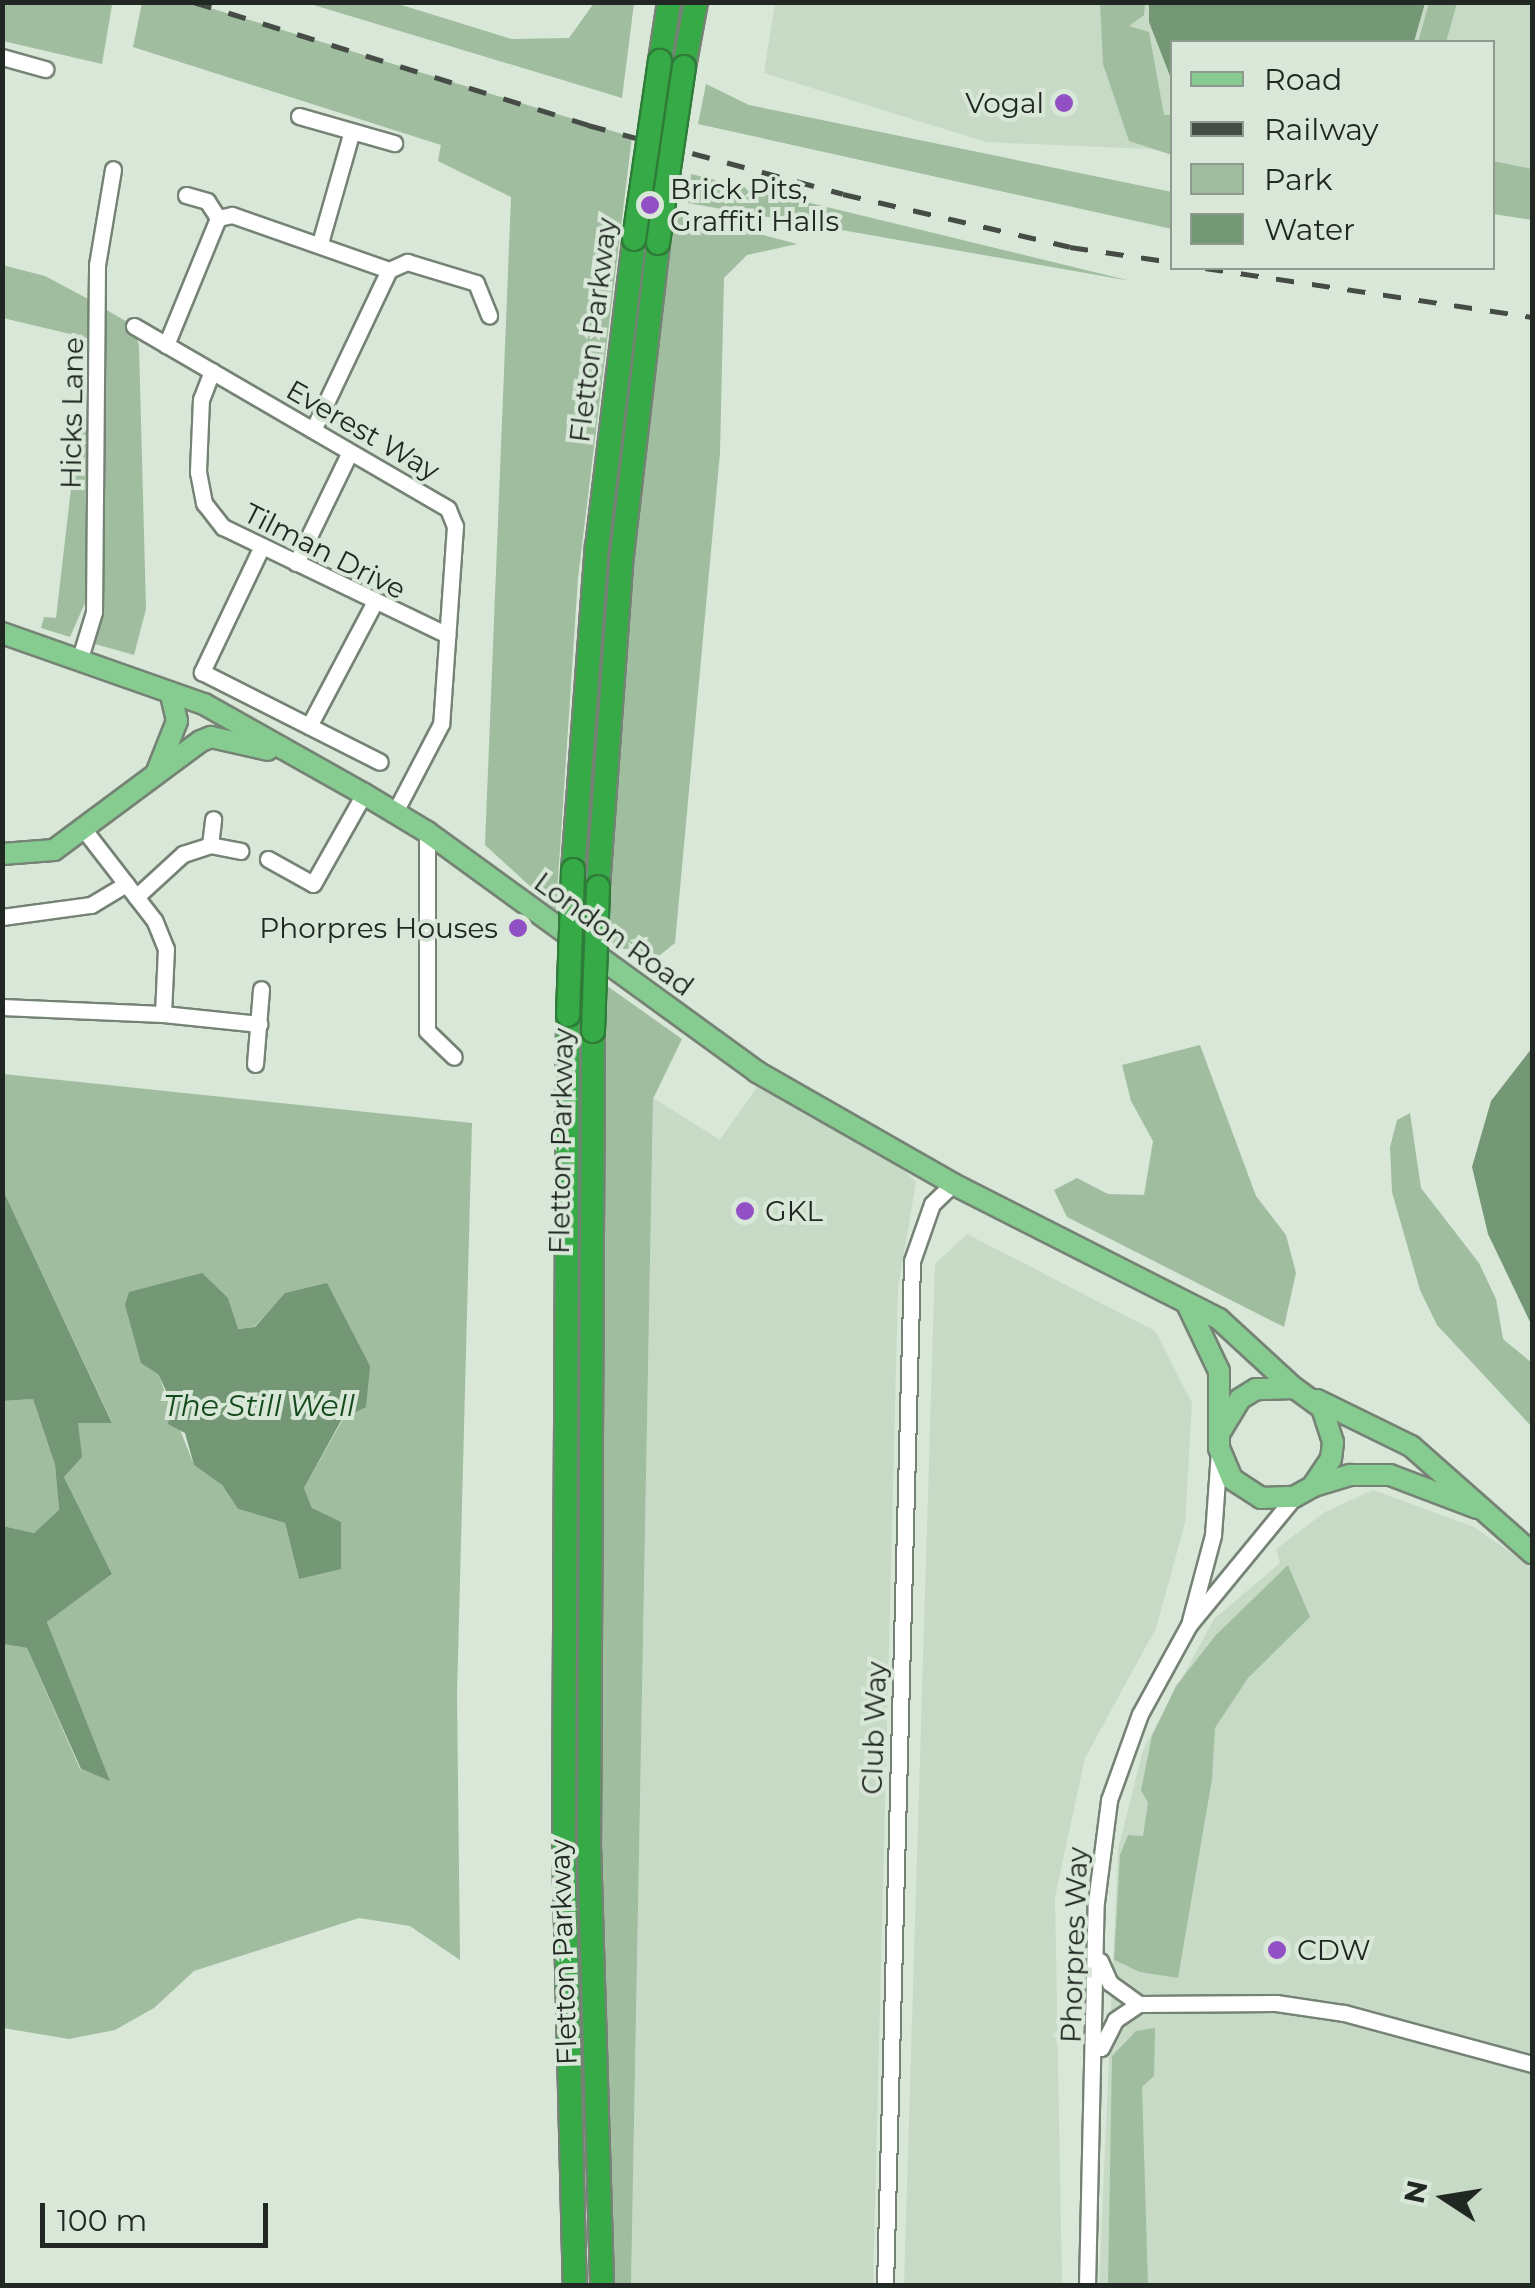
<!DOCTYPE html>
<style>
body{margin:0}
#map{position:relative;width:1535px;height:2288px;overflow:hidden;background:#d8e7d8;font-family:Montserrat,sans-serif}
div>[style]{position:absolute}
[style*='--x']{left:calc(var(--x)*1px);top:calc(var(--y)*1px);width:calc(var(--w)*1px);rotate:calc(var(--a)*1deg)}
.built>*{inset:0;background:#c6dac6}
.green>*{inset:0;background:#a0bda0}
.water>*{inset:0;background:#749775}
.roads{filter:drop-shadow(2px 0 #758375) drop-shadow(-2px 0 #758375) drop-shadow(0 2px #758375) drop-shadow(0 -2px #758375)}
.minor>*{height:15px;margin:-7.5px;padding:0 7.5px;transform-origin:7.5px;border-radius:7.5px;background:#fff}
.major>*{height:20px;margin:-10px;padding:0 10px;transform-origin:10px;border-radius:10px;background:#86cc90}
.highway>*{height:22px;margin:-11px;padding:0 11px;transform-origin:11px;border-radius:11px;background:#36aa46}
.rail>*{height:5px;margin-top:-2.5px;transform-origin:0;background:repeating-linear-gradient(90deg,#444c45 0 18px,transparent 0 36px)}
.bridges{filter:drop-shadow(2px 0 #2f7c39) drop-shadow(-2px 0 #2f7c39) drop-shadow(0 2px #2f7c39) drop-shadow(0 -2px #2f7c39)}
.highway-bridge>*{height:22px;margin:-11px;padding:0 11px;transform-origin:11px;border-radius:11px;background:#36aa46}
.dots>*{width:28px;height:28px;translate:-50% -50%;box-sizing:border-box;border:5px solid #d8e7d8;border-radius:50%}
span{translate:-50% -50%;white-space:nowrap;text-align:center;line-height:1.15;-webkit-text-stroke:8px #d8e7d8;paint-order:stroke}
.poi-label{font-size:28px;color:#212722}
.right{translate:-100% -50%;text-align:right}
.left{translate:0 -50%;text-align:left}
.street-label{font-size:28px;color:#212722}
.water-label{font-size:30px;color:#154b1c;font-style:italic}
.frame{position:absolute;inset:0;border:5px solid #212722;pointer-events:none}
.legend{position:absolute;left:1170px;top:40px;width:325px;height:230px;box-sizing:border-box;background:#d8e7d8;border:2px solid #8f9a8f;margin:0;padding:12px 18px;list-style:none;font-size:30px;color:#212722}
.legend li{display:flex;align-items:center;gap:20px;height:50px}
.legend b{width:50px;border:2px solid #8f9a8f}
.north{position:absolute;left:1395px;top:2148px;width:100px;height:100px;-webkit-text-stroke:8px #d8e7d8;paint-order:stroke;rotate:282deg;font-size:28px;font-weight:700;line-height:40px;text-align:center;color:#212722}
.north::after{content:'';display:block;margin:auto;width:35px;height:45px;background:#212722;clip-path:polygon(50% 0,100% 100%,50% 72%,0 100%)}
.scale{position:absolute;left:40px;top:2203px;width:228px;height:45px;box-sizing:border-box;border:5px solid #212722;border-top:0;padding-left:12px;font-size:30px;line-height:35px;white-space:nowrap;color:#212722;-webkit-text-stroke:8px #d8e7d8;paint-order:stroke}
</style>
<div id="map">
<div class="built">
<i style="clip-path:polygon(775px 3px,1532px 3px,1532px 169px,1493px 161px,1492px 42px,1172px 42px,1172px 150px,986px 142px,764px 73px)"></i>
<i style="clip-path:polygon(757px 1087px,896px 1163px,916px 1182px,898px 1289px,873px 2285px,631px 2286px,653px 1098px,720px 1140px)"></i>
<i style="clip-path:polygon(967px 1234px,1155px 1331px,1192px 1403px,1185px 1523px,1156px 1628px,1085px 1758px,1055px 1897px,1062px 2285px,904px 2285px,935px 1264px)"></i>
<i style="clip-path:polygon(1373px 1490px,1474px 1527px,1532px 1567px,1532px 2285px,1099px 2286px,1118px 1849px,1143px 1750px,1214px 1619px,1280px 1563px,1276px 1549px,1325px 1512px)"></i>
</div>
<div class="green">
<i style="clip-path:polygon(3px 2px,112px 5px,102px 64px,3px 41px)"></i>
<i style="clip-path:polygon(142px 3px,194px 3px,632px 137px,578px 578px,556px 910px,485px 845px,511px 197px,438px 161px,441px 145px,133px 47px)"></i>
<i style="clip-path:polygon(307px 3px,395px 3px,512px 39px,569px 38px,594px 3px,634px 3px,622px 98px)"></i>
<i style="clip-path:polygon(1100px 3px,1145px 3px,1144px 15px,1129px 26px,1149px 32px,1164px 115px,1172px 115px,1172px 155px,1129px 141px,1103px 64px)"></i>
<i style="clip-path:polygon(1429px 3px,1457px 3px,1446px 42px,1418px 42px)"></i>
<i style="clip-path:polygon(706px 84px,749px 105px,1172px 192px,1172px 229px,698px 124px)"></i>
<i style="clip-path:polygon(1493px 161px,1532px 169px,1532px 220px,1493px 214px)"></i>
<i style="clip-path:polygon(691px 174px,1131px 281px,688px 203px)"></i>
<i style="clip-path:polygon(672px 211px,797px 244px,747px 255px,724px 278px,720px 453px,675px 943px,650px 963px,607px 940px,618px 710px)"></i>
<i style="clip-path:polygon(2px 265px,45px 276px,90px 300px,91px 339px,3px 318px)"></i>
<i style="clip-path:polygon(105px 309px,134px 326px,139px 346px,146px 609px,134px 655px,95px 644px,102px 609px)"></i>
<i style="clip-path:polygon(78px 428px,89px 432px,85px 603px,70px 637px,41px 628px,44px 617px,56px 618px)"></i>
<i style="clip-path:polygon(603px 983px,682px 1039px,653px 1099px,631px 2286px,612px 2285px,602px 2032px,596px 1433px)"></i>
<i style="clip-path:polygon(1200px 1045px,1256px 1196px,1286px 1235px,1296px 1273px,1284px 1327px,1067px 1217px,1054px 1190px,1077px 1178px,1108px 1194px,1144px 1195px,1153px 1141px,1131px 1101px,1122px 1065px)"></i>
<i style="clip-path:polygon(evenodd,3px 1074px,472px 1123px,457px 1695px,460px 1960px,410px 1926px,359px 1918px,194px 1971px,154px 2008px,115px 2030px,69px 2039px,3px 2028px,3px 1644px,27px 1648px,80px 1769px,109px 1780px,47px 1622px,112px 1574px,64px 1477px,78px 1423px,112px 1422px,3px 1190px,3px 1074px,327px 1284px,344px 1320px,343px 1419px,304px 1488px,312px 1508px,299px 1579px,285px 1523px,238px 1509px,222px 1485px,194px 1465px,158px 1374px,228px 1298px,237px 1329px,254px 1327px,286px 1293px,327px 1284px)"></i>
<i style="clip-path:polygon(1410px 1113px,1421px 1188px,1479px 1263px,1496px 1299px,1503px 1339px,1532px 1363px,1532px 1427px,1437px 1325px,1420px 1290px,1392px 1192px,1390px 1147px,1397px 1120px)"></i>
<i style="clip-path:polygon(33px 1399px,55px 1465px,59px 1511px,34px 1533px,3px 1526px,3px 1401px)"></i>
<i style="clip-path:polygon(1288px 1565px,1310px 1617px,1248px 1678px,1215px 1728px,1212px 1779px,1178px 1978px,1140px 1972px,1114px 1960px,1120px 1855px,1128px 1835px,1143px 1836px,1148px 1803px,1141px 1790px,1152px 1736px,1176px 1686px,1216px 1635px)"></i>
<i style="clip-path:polygon(1155px 2028px,1154px 2076px,1142px 2087px,1148px 2285px,1108px 2285px,1112px 2056px,1136px 2031px)"></i>
</div>
<div class="water">
<i style="clip-path:polygon(1149px 3px,1149px 2px,1425px 3px,1414px 42px,1172px 42px,1172px 81px,1149px 22px)"></i>
<i style="clip-path:polygon(1532px 1048px,1532px 1326px,1488px 1234px,1472px 1167px,1491px 1101px)"></i>
<i style="clip-path:polygon(3px 1190px,112px 1423px,78px 1423px,82px 1457px,64px 1477px,112px 1574px,47px 1622px,110px 1781px,81px 1769px,27px 1648px,3px 1644px,3px 1526px,34px 1533px,59px 1510px,55px 1465px,33px 1399px,3px 1401px)"></i>
<i style="clip-path:polygon(202px 1273px,228px 1298px,238px 1329px,255px 1327px,285px 1293px,327px 1283px,370px 1366px,366px 1407px,342px 1419px,304px 1488px,312px 1508px,341px 1522px,341px 1569px,299px 1579px,285px 1523px,238px 1509px,222px 1485px,194px 1465px,185px 1433px,168px 1424px,172px 1403px,158px 1374px,141px 1363px,125px 1305px,129px 1292px)"></i>
</div>
<div class="roads">
<div class="minor">
<i style="--x:2;--y:57;--w:45;--a:15.6"></i>
<i style="--x:299;--y:116;--w:99;--a:15.9"></i>
<i style="--x:186;--y:195;--w:22;--a:16"></i>
<i style="--x:207;--y:201;--w:20;--a:57"></i>
<i style="--x:320;--y:243;--w:116;--a:-74.1"></i>
<i style="--x:389;--y:270;--w:20;--a:-24"></i>
<i style="--x:407;--y:262;--w:72;--a:16.9"></i>
<i style="--x:476;--y:283;--w:35;--a:68"></i>
<i style="--x:134;--y:326;--w:363;--a:30.2"></i>
<i style="--x:448;--y:509;--w:18;--a:68"></i>
<i style="--x:455;--y:526;--w:198;--a:94"></i>
<i style="--x:441;--y:724;--w:99;--a:117.6"></i>
<i style="--x:166;--y:345;--w:137;--a:-67.7"></i>
<i style="--x:218;--y:218;--w:14;--a:-12"></i>
<i style="--x:232;--y:215;--w:166;--a:19.3"></i>
<i style="--x:212;--y:371;--w:30;--a:111"></i>
<i style="--x:201;--y:399;--w:73;--a:92.4"></i>
<i style="--x:198;--y:472;--w:32;--a:79"></i>
<i style="--x:204;--y:503;--w:31;--a:52"></i>
<i style="--x:223;--y:527;--w:249;--a:25.7"></i>
<i style="--x:313;--y:430;--w:177;--a:-64.6"></i>
<i style="--x:262;--y:546;--w:140;--a:115.5"></i>
<i style="--x:202;--y:672;--w:199;--a:26.8"></i>
<i style="--x:296;--y:563;--w:123;--a:-64.1"></i>
<i style="--x:80;--y:658;--w:48;--a:-73.1"></i>
<i style="--x:94;--y:612;--w:347;--a:-89.5"></i>
<i style="--x:97;--y:265;--w:97;--a:-80.5"></i>
<i style="--x:309;--y:726;--w:139;--a:-62.1"></i>
<i style="--x:427;--y:832;--w:199;--a:90"></i>
<i style="--x:427;--y:1031;--w:37;--a:44"></i>
<i style="--x:210;--y:845;--w:26;--a:-83"></i>
<i style="--x:268;--y:859;--w:51;--a:29.1"></i>
<i style="--x:313;--y:884;--w:103;--a:-60.5"></i>
<i style="--x:136;--y:897;--w:64;--a:-42.5"></i>
<i style="--x:183;--y:854;--w:28;--a:-18"></i>
<i style="--x:210;--y:845;--w:31;--a:11"></i>
<i style="--x:2;--y:917;--w:90;--a:-7.7"></i>
<i style="--x:91;--y:905;--w:41;--a:-31"></i>
<i style="--x:2;--y:1007;--w:161;--a:2.5"></i>
<i style="--x:163;--y:1014;--w:65;--a:-87.4"></i>
<i style="--x:166;--y:949;--w:31;--a:-112"></i>
<i style="--x:154;--y:920;--w:113;--a:-127.8"></i>
<i style="--x:163;--y:1014;--w:97;--a:5.9"></i>
<i style="--x:255;--y:1064;--w:75;--a:-85.4"></i>
<i style="--x:1190;--y:1621;--w:89;--a:-75"></i>
<i style="--x:1213;--y:1535;--w:83;--a:-85.9"></i>
<i style="--x:1100;--y:1961;--w:24;--a:66"></i>
<i style="--x:1110;--y:1983;--w:36;--a:36"></i>
<i style="--x:1101;--y:2048;--w:31;--a:-63"></i>
<i style="--x:1115;--y:2020;--w:29;--a:-34"></i>
<i style="--x:1139;--y:2004;--w:137;--a:-0.4"></i>
<i style="--x:1276;--y:2003;--w:69;--a:8.4"></i>
<i style="--x:1344;--y:2013;--w:195;--a:15.2"></i>
<i style="--x:885;--y:2286;--w:1025;--a:-88.49"></i>
<i style="--x:912;--y:1261;--w:60;--a:-70.7"></i>
<i style="--x:932;--y:1204;--w:29;--a:-44"></i>
<i style="--x:1087;--y:2286;--w:384;--a:-88.7"></i>
<i style="--x:1096;--y:1902;--w:103;--a:-82.7"></i>
<i style="--x:1109;--y:1800;--w:91;--a:-70.2"></i>
<i style="--x:1140;--y:1714;--w:102;--a:-61.2"></i>
<i style="--x:1189;--y:1625;--w:166;--a:-50.6"></i>
</div>
<div class="major">
<i style="--x:2;--y:633;--w:214;--a:19.4"></i>
<i style="--x:204;--y:704;--w:184;--a:29.4"></i>
<i style="--x:364;--y:794;--w:74;--a:31.1"></i>
<i style="--x:427;--y:832;--w:408;--a:36"></i>
<i style="--x:757;--y:1072;--w:226;--a:29.7"></i>
<i style="--x:953;--y:1184;--w:298;--a:26.9"></i>
<i style="--x:1219;--y:1319;--w:102;--a:42.6"></i>
<i style="--x:156;--y:774;--w:57;--a:-68.4"></i>
<i style="--x:177;--y:721;--w:26;--a:-103"></i>
<i style="--x:2;--y:854;--w:52;--a:-4.4"></i>
<i style="--x:54;--y:850;--w:183;--a:-36.6"></i>
<i style="--x:201;--y:741;--w:11;--a:-22"></i>
<i style="--x:211;--y:737;--w:58;--a:12.8"></i>
<i style="--x:1187;--y:1304;--w:74;--a:64.5"></i>
<i style="--x:1219;--y:1371;--w:77;--a:90"></i>
<i style="--x:1219;--y:1448;--w:34;--a:67"></i>
<i style="--x:1232;--y:1479;--w:35;--a:33"></i>
<i style="--x:1261;--y:1498;--w:33;--a:-2"></i>
<i style="--x:1294;--y:1497;--w:21;--a:-29"></i>
<i style="--x:1312;--y:1487;--w:34;--a:-56"></i>
<i style="--x:1331;--y:1459;--w:17;--a:-83"></i>
<i style="--x:1333;--y:1442;--w:36;--a:-108"></i>
<i style="--x:1322;--y:1408;--w:34;--a:-144"></i>
<i style="--x:1294;--y:1388;--w:38;--a:178"></i>
<i style="--x:1256;--y:1389;--w:19;--a:148"></i>
<i style="--x:1240;--y:1399;--w:39;--a:121"></i>
<i style="--x:1317;--y:1400;--w:105;--a:26.1"></i>
<i style="--x:1411;--y:1446;--w:162;--a:41.5"></i>
<i style="--x:1314;--y:1486;--w:38;--a:-17"></i>
<i style="--x:1350;--y:1475;--w:40;--a:0"></i>
<i style="--x:1390;--y:1475;--w:93;--a:20.8"></i>
</div>
<div class="highway">
<i style="--x:660;--y:61;--w:60;--a:-81.3"></i>
<i style="--x:684;--y:67;--w:66;--a:-79.5"></i>
<i style="--x:573;--y:870;--w:324;--a:-85.8"></i>
<i style="--x:597;--y:547;--w:310;--a:-83.1"></i>
<i style="--x:598;--y:887;--w:324;--a:-85.9"></i>
<i style="--x:621;--y:564;--w:323;--a:-83.4"></i>
<i style="--x:568;--y:1015;--w:831;--a:90.28"></i>
<i style="--x:564;--y:1846;--w:440;--a:88.6"></i>
<i style="--x:593;--y:1031;--w:814;--a:90.28"></i>
<i style="--x:589;--y:1845;--w:441;--a:88.3"></i>
</div>
</div>
<div class="rail">
<i style="--x:194;--y:2;--w:413;--a:17.3"></i>
<i style="--x:588;--y:125;--w:264;--a:15.1"></i>
<i style="--x:843;--y:194;--w:233;--a:13.1"></i>
<i style="--x:1070;--y:247;--w:103;--a:8.4"></i>
<i style="--x:1205;--y:268;--w:331;--a:8.5"></i>
</div>
<div class="bridges">
<div class="highway-bridge">
<i style="--x:634;--y:239;--w:180;--a:-81.7"></i>
<i style="--x:658;--y:243;--w:178;--a:-81.6"></i>
<i style="--x:568;--y:1015;--w:145;--a:-88"></i>
<i style="--x:593;--y:1031;--w:144;--a:-88"></i>
</div>
</div>
<div class="dots">
<i style="left:1064px;top:103px;background:#9250c5"></i>
<i style="left:650px;top:205px;background:#9250c5"></i>
<i style="left:518px;top:928px;background:#9250c5"></i>
<i style="left:745px;top:1211px;background:#9250c5"></i>
<i style="left:1277px;top:1950px;background:#9250c5"></i>
</div>
<div class="poi-label">
<span class="right" style="left:1044px;top:103px">Vogal</span>
<span class="left" style="left:670px;top:205px">Brick Pits,<br>Graffiti Halls</span>
<span class="right" style="left:498px;top:928px">Phorpres Houses</span>
<span class="left" style="left:765px;top:1211px">GKL</span>
<span class="left" style="left:1297px;top:1950px">CDW</span>
</div>
<div class="street-label">
<span style="left:593px;top:330px;rotate:-83deg">Fletton Parkway</span>
<span style="left:72px;top:413px;rotate:-89deg">Hicks Lane</span>
<span style="left:363px;top:430px;rotate:30deg">Everest Way</span>
<span style="left:325px;top:551px;rotate:27deg">Tilman Drive</span>
<span style="left:614px;top:934px;rotate:36deg">London Road</span>
<span style="left:561px;top:1141px;rotate:-89deg">Fletton Parkway</span>
<span style="left:874px;top:1728px;rotate:-88deg">Club Way</span>
<span style="left:1074px;top:1945px;rotate:-88deg">Phorpres Way</span>
<span style="left:563px;top:1952px;rotate:-92deg">Fletton Parkway</span>
</div>
<div class="water-label">
<span style="left:259px;top:1406px">The Still Well</span>
</div>
<div class="frame"></div>
<ul class="legend">
<li><b style="height:12px;background:#86cc90"></b>Road</li>
<li><b style="height:12px;background:#444c45"></b>Railway</li>
<li><b style="height:28px;background:#a0bda0"></b>Park</li>
<li><b style="height:28px;background:#749775"></b>Water</li>
</ul>
<div class="north">N</div>
<div class="scale">100 m</div>
</div>
